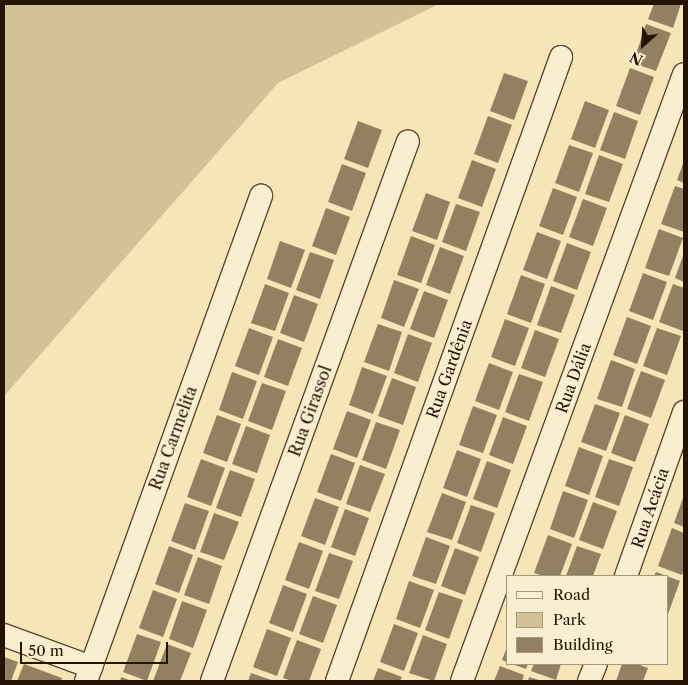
<!DOCTYPE html>
<meta charset="utf-8">
<style>
body{margin:0}
#map{position:relative;width:688px;height:685px;overflow:hidden;background:#f6e5b7;font-family:"Libre Caslon Text",serif}
div>[style]{position:absolute}
[style*='--x']{left:calc(var(--x)*1px);top:calc(var(--y)*1px);width:calc(var(--w)*1px);rotate:calc(var(--a)*1deg)}
.green>*{inset:0;background:#d3c198}
.building>*{inset:0;background:#938061}
.roads{filter:drop-shadow(1px 0 #5b4830) drop-shadow(-1px 0 #5b4830) drop-shadow(0 1px #5b4830) drop-shadow(0 -1px #5b4830)}
.minor>*{height:22px;margin:-11px;padding:0 11px;transform-origin:11px;border-radius:11px;background:#f9eed0}
span{translate:-50% -50%;white-space:nowrap;text-align:center;line-height:1.15;-webkit-text-stroke:4.5px #f9eed0;paint-order:stroke}
.street-label{font-size:16px;color:#271303}
.frame{position:absolute;inset:0;border:5px solid #271303;pointer-events:none}
.legend{position:absolute;left:506px;top:575px;width:162px;height:90px;box-sizing:border-box;background:#f9eed0;border:1px solid #a5967e;margin:0;padding:6px 9px;list-style:none;font-size:15px;color:#271303}
.legend li{display:flex;align-items:center;gap:10px;height:25px}
.legend b{width:25px;border:1px solid #a5967e}
.north{position:absolute;left:618px;top:20px;width:50px;height:50px;-webkit-text-stroke:4px #f9eed0;paint-order:stroke;rotate:206deg;font-size:14px;font-weight:700;line-height:20px;text-align:center;color:#271303}
.north::after{content:'';display:block;margin:auto;width:18px;height:22px;background:#271303;clip-path:polygon(50% 0,100% 100%,50% 72%,0 100%)}
.scale{position:absolute;left:20px;top:642px;width:148px;height:22px;box-sizing:border-box;border:2px solid #271303;border-top:0;padding-left:6px;font-size:15px;line-height:18px;white-space:nowrap;color:#271303;-webkit-text-stroke:4px #f9eed0;paint-order:stroke}
</style>
<div id="map">
<div class="green">
<i style="clip-path:polygon(4px 4px,439px 4px,278px 83px,4px 396px)"></i>
</div>
<div class="building">
<i style="clip-path:polygon(654px 4px,681px 4px,673px 28px,648px 19px)"></i>
<i style="clip-path:polygon(646px 24px,671px 33px,656px 71px,633px 63px)"></i>
<i style="clip-path:polygon(630px 68px,654px 77px,640px 115px,616px 106px)"></i>
<i style="clip-path:polygon(504px 73px,528px 81px,514px 120px,490px 111px)"></i>
<i style="clip-path:polygon(585px 101px,609px 110px,595px 148px,571px 139px)"></i>
<i style="clip-path:polygon(614px 112px,638px 121px,625px 159px,600px 150px)"></i>
<i style="clip-path:polygon(488px 116px,512px 125px,498px 163px,474px 154px)"></i>
<i style="clip-path:polygon(358px 121px,382px 130px,368px 168px,344px 159px)"></i>
<i style="clip-path:polygon(569px 145px,593px 153px,579px 192px,555px 183px)"></i>
<i style="clip-path:polygon(599px 155px,623px 164px,609px 202px,585px 194px)"></i>
<i style="clip-path:polygon(472px 160px,496px 169px,482px 207px,458px 198px)"></i>
<i style="clip-path:polygon(684px 161px,684px 183px,677px 180px)"></i>
<i style="clip-path:polygon(342px 164px,366px 173px,352px 211px,328px 202px)"></i>
<i style="clip-path:polygon(675px 186px,684px 189px,684px 232px,661px 224px)"></i>
<i style="clip-path:polygon(553px 188px,577px 197px,563px 235px,539px 226px)"></i>
<i style="clip-path:polygon(426px 193px,450px 202px,437px 240px,412px 231px)"></i>
<i style="clip-path:polygon(583px 199px,607px 208px,593px 246px,569px 237px)"></i>
<i style="clip-path:polygon(456px 204px,480px 212px,466px 251px,442px 242px)"></i>
<i style="clip-path:polygon(326px 208px,350px 217px,336px 255px,312px 246px)"></i>
<i style="clip-path:polygon(659px 229px,683px 238px,669px 276px,645px 268px)"></i>
<i style="clip-path:polygon(537px 232px,561px 241px,547px 279px,523px 270px)"></i>
<i style="clip-path:polygon(411px 236px,435px 245px,421px 283px,397px 275px)"></i>
<i style="clip-path:polygon(280px 241px,305px 250px,291px 288px,267px 279px)"></i>
<i style="clip-path:polygon(567px 243px,591px 252px,577px 290px,553px 281px)"></i>
<i style="clip-path:polygon(440px 247px,464px 256px,450px 294px,426px 285px)"></i>
<i style="clip-path:polygon(310px 252px,334px 260px,320px 299px,296px 290px)"></i>
<i style="clip-path:polygon(684px 253px,684px 282px,675px 278px)"></i>
<i style="clip-path:polygon(643px 273px,667px 282px,653px 320px,629px 311px)"></i>
<i style="clip-path:polygon(521px 275px,545px 284px,531px 323px,507px 314px)"></i>
<i style="clip-path:polygon(394px 280px,419px 289px,404px 327px,381px 318px)"></i>
<i style="clip-path:polygon(265px 284px,289px 293px,275px 331px,251px 323px)"></i>
<i style="clip-path:polygon(673px 284px,684px 288px,683px 331px,659px 322px)"></i>
<i style="clip-path:polygon(551px 286px,575px 295px,561px 333px,537px 325px)"></i>
<i style="clip-path:polygon(424px 291px,448px 300px,434px 338px,410px 329px)"></i>
<i style="clip-path:polygon(294px 295px,318px 304px,304px 342px,280px 333px)"></i>
<i style="clip-path:polygon(627px 317px,651px 326px,637px 364px,613px 355px)"></i>
<i style="clip-path:polygon(505px 319px,529px 328px,515px 366px,491px 357px)"></i>
<i style="clip-path:polygon(378px 324px,402px 332px,389px 371px,364px 362px)"></i>
<i style="clip-path:polygon(249px 328px,273px 337px,259px 375px,235px 366px)"></i>
<i style="clip-path:polygon(657px 328px,681px 336px,667px 375px,643px 366px)"></i>
<i style="clip-path:polygon(535px 330px,559px 339px,545px 377px,521px 368px)"></i>
<i style="clip-path:polygon(408px 334px,432px 343px,418px 382px,394px 373px)"></i>
<i style="clip-path:polygon(278px 339px,302px 348px,288px 386px,264px 377px)"></i>
<i style="clip-path:polygon(611px 360px,635px 369px,622px 407px,597px 399px)"></i>
<i style="clip-path:polygon(489px 363px,513px 372px,499px 410px,475px 401px)"></i>
<i style="clip-path:polygon(362px 367px,387px 376px,373px 414px,349px 405px)"></i>
<i style="clip-path:polygon(641px 371px,665px 380px,651px 418px,627px 409px)"></i>
<i style="clip-path:polygon(232px 372px,257px 381px,243px 419px,219px 410px)"></i>
<i style="clip-path:polygon(519px 374px,543px 382px,529px 421px,505px 412px)"></i>
<i style="clip-path:polygon(392px 378px,416px 387px,403px 425px,378px 416px)"></i>
<i style="clip-path:polygon(262px 383px,286px 391px,272px 430px,248px 421px)"></i>
<i style="clip-path:polygon(595px 404px,620px 413px,606px 451px,581px 442px)"></i>
<i style="clip-path:polygon(473px 406px,497px 415px,483px 453px,459px 445px)"></i>
<i style="clip-path:polygon(347px 411px,371px 420px,357px 458px,333px 449px)"></i>
<i style="clip-path:polygon(217px 415px,241px 424px,227px 462px,203px 453px)"></i>
<i style="clip-path:polygon(625px 415px,649px 424px,635px 462px,611px 453px)"></i>
<i style="clip-path:polygon(503px 417px,527px 426px,513px 464px,489px 455px)"></i>
<i style="clip-path:polygon(376px 422px,400px 430px,386px 469px,362px 460px)"></i>
<i style="clip-path:polygon(246px 426px,270px 435px,257px 473px,232px 464px)"></i>
<i style="clip-path:polygon(579px 447px,603px 456px,589px 495px,565px 486px)"></i>
<i style="clip-path:polygon(457px 450px,481px 459px,467px 497px,443px 488px)"></i>
<i style="clip-path:polygon(331px 454px,355px 463px,341px 501px,317px 492px)"></i>
<i style="clip-path:polygon(201px 459px,225px 468px,211px 506px,187px 497px)"></i>
<i style="clip-path:polygon(609px 459px,633px 467px,619px 506px,595px 497px)"></i>
<i style="clip-path:polygon(487px 461px,511px 470px,497px 508px,473px 499px)"></i>
<i style="clip-path:polygon(360px 465px,385px 474px,370px 512px,346px 504px)"></i>
<i style="clip-path:polygon(230px 470px,255px 479px,241px 517px,216px 508px)"></i>
<i style="clip-path:polygon(563px 491px,588px 500px,574px 538px,550px 529px)"></i>
<i style="clip-path:polygon(442px 493px,466px 502px,452px 540px,427px 532px)"></i>
<i style="clip-path:polygon(684px 495px,684px 527px,674px 523px)"></i>
<i style="clip-path:polygon(315px 498px,339px 507px,325px 545px,301px 536px)"></i>
<i style="clip-path:polygon(593px 502px,617px 511px,603px 549px,579px 540px)"></i>
<i style="clip-path:polygon(185px 503px,209px 511px,195px 550px,171px 541px)"></i>
<i style="clip-path:polygon(471px 505px,495px 513px,481px 552px,457px 543px)"></i>
<i style="clip-path:polygon(345px 509px,369px 518px,355px 556px,331px 547px)"></i>
<i style="clip-path:polygon(214px 513px,239px 522px,224px 560px,200px 552px)"></i>
<i style="clip-path:polygon(672px 528px,684px 533px,684px 569px,682px 575px,658px 566px)"></i>
<i style="clip-path:polygon(548px 535px,572px 544px,560px 576px,543px 576px,534px 573px)"></i>
<i style="clip-path:polygon(426px 537px,450px 546px,436px 584px,412px 576px)"></i>
<i style="clip-path:polygon(299px 542px,323px 551px,309px 589px,285px 580px)"></i>
<i style="clip-path:polygon(169px 546px,193px 555px,179px 593px,155px 584px)"></i>
<i style="clip-path:polygon(577px 546px,601px 554px,593px 576px,566px 576px)"></i>
<i style="clip-path:polygon(455px 548px,479px 557px,465px 595px,441px 586px)"></i>
<i style="clip-path:polygon(329px 553px,353px 561px,339px 599px,315px 591px)"></i>
<i style="clip-path:polygon(198px 557px,222px 566px,209px 604px,184px 595px)"></i>
<i style="clip-path:polygon(656px 572px,680px 581px,667px 617px,667px 576px,654px 576px)"></i>
<i style="clip-path:polygon(409px 581px,434px 590px,420px 628px,396px 619px)"></i>
<i style="clip-path:polygon(283px 585px,307px 594px,293px 632px,269px 623px)"></i>
<i style="clip-path:polygon(153px 590px,177px 599px,163px 637px,139px 628px)"></i>
<i style="clip-path:polygon(439px 592px,463px 600px,449px 639px,425px 630px)"></i>
<i style="clip-path:polygon(313px 596px,337px 605px,323px 643px,299px 634px)"></i>
<i style="clip-path:polygon(182px 601px,207px 610px,193px 648px,169px 639px)"></i>
<i style="clip-path:polygon(394px 624px,418px 633px,404px 671px,380px 662px)"></i>
<i style="clip-path:polygon(267px 629px,291px 638px,277px 676px,253px 667px)"></i>
<i style="clip-path:polygon(137px 634px,161px 642px,147px 681px,123px 672px)"></i>
<i style="clip-path:polygon(423px 635px,447px 644px,434px 681px,409px 673px)"></i>
<i style="clip-path:polygon(297px 640px,321px 649px,309px 681px,292px 681px,283px 678px)"></i>
<i style="clip-path:polygon(167px 644px,191px 653px,180px 681px,153px 681px)"></i>
<i style="clip-path:polygon(507px 647px,507px 662px,502px 660px)"></i>
<i style="clip-path:polygon(4px 657px,18px 662px,11px 681px,4px 681px)"></i>
<i style="clip-path:polygon(24px 664px,62px 678px,61px 681px,17px 681px)"></i>
<i style="clip-path:polygon(512px 664px,528px 664px,526px 669px)"></i>
<i style="clip-path:polygon(534px 664px,561px 664px,556px 680px,531px 671px)"></i>
<i style="clip-path:polygon(622px 664px,637px 664px,648px 668px,643px 681px,616px 681px)"></i>
<i style="clip-path:polygon(500px 666px,524px 675px,522px 681px,494px 681px)"></i>
<i style="clip-path:polygon(378px 668px,402px 677px,400px 681px,373px 681px)"></i>
<i style="clip-path:polygon(251px 673px,274px 681px,248px 681px)"></i>
<i style="clip-path:polygon(121px 677px,132px 681px,120px 681px)"></i>
<i style="clip-path:polygon(529px 677px,542px 681px,528px 681px)"></i>
</div>
<div class="roads">
<div class="minor">
<i style="--x:626;--y:576;--w:174;--a:-70.5"></i>
<i style="--x:4;--y:635;--w:93;--a:20.2"></i>
<i style="--x:86;--y:681;--w:516;--a:-70.16"></i>
<i style="--x:212;--y:681;--w:574;--a:-70.05"></i>
<i style="--x:337;--y:681;--w:663;--a:-70.25"></i>
<i style="--x:462;--y:681;--w:646;--a:-69.91"></i>
<i style="--x:589;--y:681;--w:18;--a:-68"></i>
</div>
</div>
<div class="street-label">
<span style="left:449px;top:369px;rotate:-70deg">Rua Gardênia</span>
<span style="left:573px;top:378px;rotate:-70deg">Rua Dália</span>
<span style="left:310px;top:411px;rotate:-70deg">Rua Girassol</span>
<span style="left:173px;top:438px;rotate:-70deg">Rua Carmelita</span>
<span style="left:650px;top:508px;rotate:-71deg">Rua Acácia</span>
</div>
<div class="frame"></div>
<ul class="legend">
<li><b style="height:6px;background:#f9eed0"></b>Road</li>
<li><b style="height:14px;background:#d3c198"></b>Park</li>
<li><b style="height:14px;background:#938061"></b>Building</li>
</ul>
<div class="north">N</div>
<div class="scale">50 m</div>
</div>
